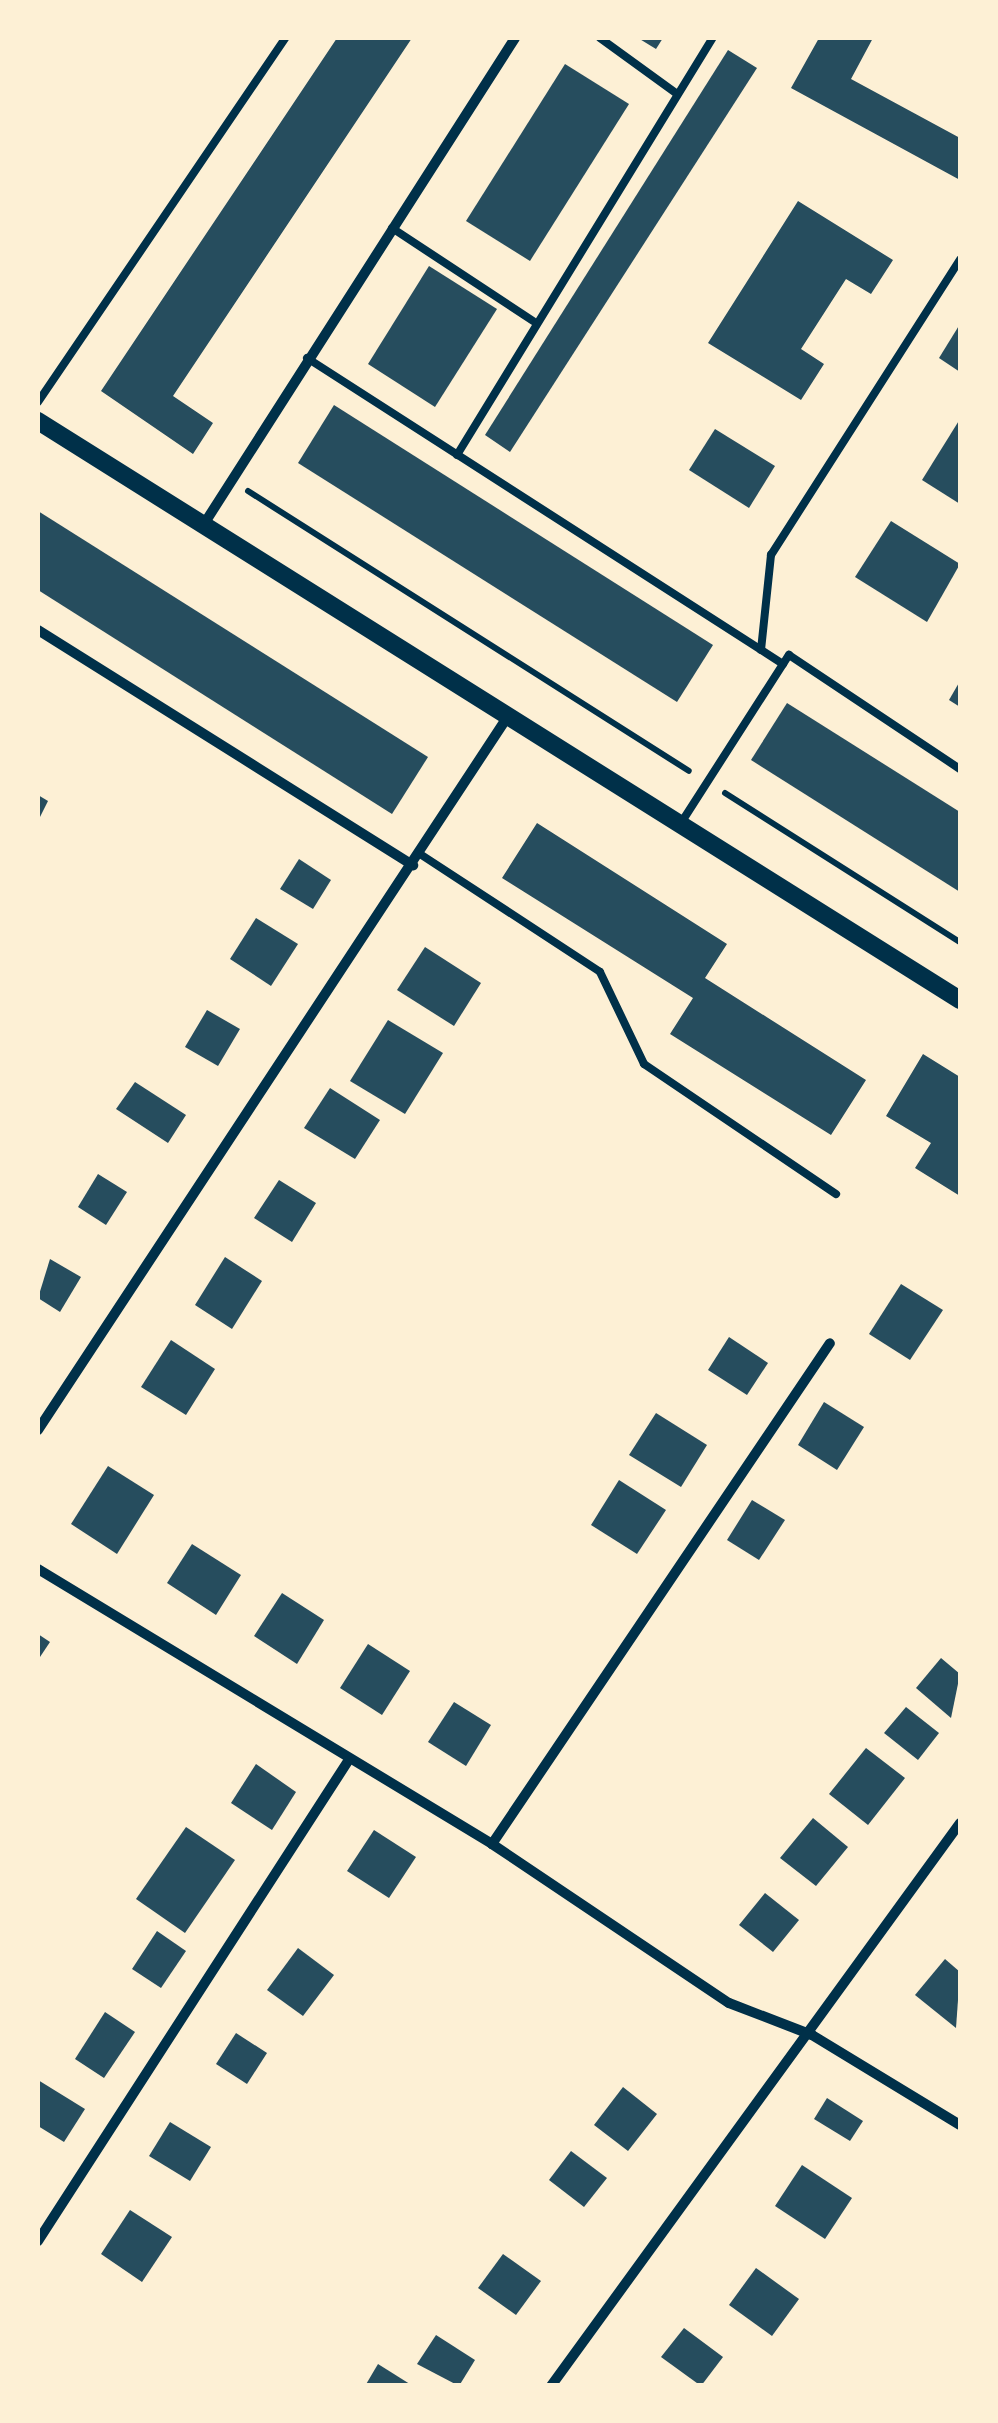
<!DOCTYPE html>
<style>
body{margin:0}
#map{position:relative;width:998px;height:2423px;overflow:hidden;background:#fdf0d5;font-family:"DM Sans",sans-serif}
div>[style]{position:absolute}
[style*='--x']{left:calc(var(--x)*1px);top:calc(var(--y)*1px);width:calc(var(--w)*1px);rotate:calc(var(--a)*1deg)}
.building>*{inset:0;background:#264d5e}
.path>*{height:6px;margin:-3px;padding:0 3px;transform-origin:3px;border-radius:3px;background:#003049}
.service>*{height:8px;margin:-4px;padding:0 4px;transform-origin:4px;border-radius:4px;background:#003049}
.minor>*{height:10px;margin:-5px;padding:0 5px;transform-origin:5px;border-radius:5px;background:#003049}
.tertiary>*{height:18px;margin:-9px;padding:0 9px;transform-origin:9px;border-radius:9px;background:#003049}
span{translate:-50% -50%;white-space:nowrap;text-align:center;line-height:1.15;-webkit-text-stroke:8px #fdf0d5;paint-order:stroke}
.frame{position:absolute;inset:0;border:40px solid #fdf0d5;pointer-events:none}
</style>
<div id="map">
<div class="building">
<i style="clip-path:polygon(337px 38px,412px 38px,173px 396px,213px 423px,193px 454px,101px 391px)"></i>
<i style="clip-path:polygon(638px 38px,663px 38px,656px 49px)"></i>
<i style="clip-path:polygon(819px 38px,873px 38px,851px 79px,960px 138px,960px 180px,791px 88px)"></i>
<i style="clip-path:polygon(728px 50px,757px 68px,510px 452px,485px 435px)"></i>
<i style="clip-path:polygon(565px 64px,629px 104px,530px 261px,466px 221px)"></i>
<i style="clip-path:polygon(798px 201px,893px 260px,871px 294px,846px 279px,801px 349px,824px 364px,801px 400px,708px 343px)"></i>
<i style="clip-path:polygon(429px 266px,497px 309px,435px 407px,368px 364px)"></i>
<i style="clip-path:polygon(960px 324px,960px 372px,939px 358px)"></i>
<i style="clip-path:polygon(334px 405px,713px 645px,677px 702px,298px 463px)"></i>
<i style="clip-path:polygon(960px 419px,960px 504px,922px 480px)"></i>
<i style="clip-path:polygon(715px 429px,775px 466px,749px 508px,689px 470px)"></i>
<i style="clip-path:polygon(38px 511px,428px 757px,392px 814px,38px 590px)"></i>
<i style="clip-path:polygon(891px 521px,960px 564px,927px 622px,855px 577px)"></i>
<i style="clip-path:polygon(960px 681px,960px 707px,949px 700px)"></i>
<i style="clip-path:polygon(787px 703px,960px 812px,960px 892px,751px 760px)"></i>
<i style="clip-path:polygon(38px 795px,48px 801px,38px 821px)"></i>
<i style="clip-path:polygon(537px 823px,727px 944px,705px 978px,866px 1080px,831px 1135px,670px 1034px,693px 998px,502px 878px)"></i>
<i style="clip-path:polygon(299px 859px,331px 880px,313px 909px,280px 889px)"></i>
<i style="clip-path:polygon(256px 918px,298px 944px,271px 986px,230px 959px)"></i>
<i style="clip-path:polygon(425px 947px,481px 983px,454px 1026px,397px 990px)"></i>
<i style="clip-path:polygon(207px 1010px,240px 1029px,218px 1066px,185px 1047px)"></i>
<i style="clip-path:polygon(388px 1020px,443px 1053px,405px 1114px,350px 1081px)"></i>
<i style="clip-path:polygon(923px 1054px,960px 1077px,960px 1196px,915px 1168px,931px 1143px,886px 1116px)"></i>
<i style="clip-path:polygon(135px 1082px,186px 1115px,168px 1143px,116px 1109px)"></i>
<i style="clip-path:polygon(330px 1088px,380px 1120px,355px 1159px,304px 1128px)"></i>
<i style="clip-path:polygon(98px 1174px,127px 1192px,106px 1225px,78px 1207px)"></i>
<i style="clip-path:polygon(279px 1180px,316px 1203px,292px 1242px,254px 1218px)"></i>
<i style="clip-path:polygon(225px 1257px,262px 1281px,232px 1329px,195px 1305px)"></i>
<i style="clip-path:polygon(50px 1259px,81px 1277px,60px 1312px,38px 1298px)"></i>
<i style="clip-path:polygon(901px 1284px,943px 1310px,910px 1360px,869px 1334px)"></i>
<i style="clip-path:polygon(729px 1337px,768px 1363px,747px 1395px,708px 1370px)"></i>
<i style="clip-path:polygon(171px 1340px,215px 1369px,186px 1415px,141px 1387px)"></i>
<i style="clip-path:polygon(824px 1402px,864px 1427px,837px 1470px,798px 1445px)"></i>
<i style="clip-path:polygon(656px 1413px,707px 1445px,681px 1487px,629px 1455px)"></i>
<i style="clip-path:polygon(108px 1466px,154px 1495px,117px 1554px,71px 1524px)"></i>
<i style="clip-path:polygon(619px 1480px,666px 1510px,637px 1554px,591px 1525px)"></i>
<i style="clip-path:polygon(752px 1500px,785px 1520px,759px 1560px,727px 1540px)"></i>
<i style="clip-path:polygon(192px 1544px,241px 1575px,216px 1615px,167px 1583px)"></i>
<i style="clip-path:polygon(282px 1593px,324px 1620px,297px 1664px,254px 1636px)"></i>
<i style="clip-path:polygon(38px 1634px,50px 1642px,38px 1660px)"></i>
<i style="clip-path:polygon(368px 1644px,410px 1671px,382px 1715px,340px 1688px)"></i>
<i style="clip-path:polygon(941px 1658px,960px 1674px,951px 1718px,916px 1688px)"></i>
<i style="clip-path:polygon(454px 1702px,491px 1725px,466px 1766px,428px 1742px)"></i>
<i style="clip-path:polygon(906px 1707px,939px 1733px,918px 1760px,884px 1733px)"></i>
<i style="clip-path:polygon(866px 1748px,905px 1778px,868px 1825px,829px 1794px)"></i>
<i style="clip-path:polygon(256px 1764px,296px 1792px,272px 1830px,231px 1803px)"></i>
<i style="clip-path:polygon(813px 1818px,848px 1847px,816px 1886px,780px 1858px)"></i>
<i style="clip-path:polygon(186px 1827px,235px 1860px,185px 1933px,136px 1899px)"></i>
<i style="clip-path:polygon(374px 1830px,416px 1857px,389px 1898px,347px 1871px)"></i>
<i style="clip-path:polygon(765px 1893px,799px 1920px,773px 1952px,739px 1925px)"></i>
<i style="clip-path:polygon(157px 1931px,186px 1951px,161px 1988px,132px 1969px)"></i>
<i style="clip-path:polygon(298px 1948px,334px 1975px,303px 2016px,267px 1990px)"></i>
<i style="clip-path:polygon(945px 1959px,960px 1972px,956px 2028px,915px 1995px)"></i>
<i style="clip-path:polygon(105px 2012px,135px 2032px,104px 2078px,75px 2059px)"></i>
<i style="clip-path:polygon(236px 2033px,267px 2053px,247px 2084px,216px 2064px)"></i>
<i style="clip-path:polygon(38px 2080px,85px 2109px,64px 2142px,38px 2126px)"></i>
<i style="clip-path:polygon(623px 2087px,657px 2114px,628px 2151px,594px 2125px)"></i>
<i style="clip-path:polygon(827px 2098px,863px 2121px,850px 2141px,814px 2119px)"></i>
<i style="clip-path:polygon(170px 2122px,211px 2147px,190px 2181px,149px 2156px)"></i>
<i style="clip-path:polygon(571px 2151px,607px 2178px,584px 2207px,549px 2180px)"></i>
<i style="clip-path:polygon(802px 2165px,852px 2198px,825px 2239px,775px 2206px)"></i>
<i style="clip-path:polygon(130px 2210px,172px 2237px,142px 2282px,101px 2254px)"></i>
<i style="clip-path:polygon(503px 2254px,541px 2281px,516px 2315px,478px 2288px)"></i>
<i style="clip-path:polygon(756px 2268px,799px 2299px,772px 2336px,729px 2305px)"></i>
<i style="clip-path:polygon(684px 2328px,723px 2357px,701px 2386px,661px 2357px)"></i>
<i style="clip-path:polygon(436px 2335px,475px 2360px,459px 2386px,417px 2364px)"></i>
<i style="clip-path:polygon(378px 2364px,413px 2386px,365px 2386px)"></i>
</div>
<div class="path">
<i style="--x:248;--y:491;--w:522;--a:32.41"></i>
<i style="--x:725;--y:793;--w:278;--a:32.4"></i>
</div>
<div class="service">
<i style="--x:600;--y:38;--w:95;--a:36"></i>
<i style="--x:392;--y:228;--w:169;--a:33.4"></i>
<i style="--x:307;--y:358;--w:566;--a:32.74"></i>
<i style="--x:38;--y:402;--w:440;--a:-55.8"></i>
<i style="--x:457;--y:455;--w:489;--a:-58.5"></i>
<i style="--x:761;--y:650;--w:96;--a:-84"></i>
<i style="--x:771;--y:555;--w:351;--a:-57.4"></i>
<i style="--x:681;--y:823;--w:200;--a:-57.3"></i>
<i style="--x:789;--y:655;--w:206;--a:33.7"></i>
<i style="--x:420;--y:854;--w:215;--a:33.2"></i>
<i style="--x:600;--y:972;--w:102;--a:64.4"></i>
<i style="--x:644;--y:1064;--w:232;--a:34.1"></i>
</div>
<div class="minor">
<i style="--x:204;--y:524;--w:577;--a:-57.38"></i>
<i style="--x:38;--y:630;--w:443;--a:32.1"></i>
<i style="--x:38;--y:1430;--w:858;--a:-56.64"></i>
<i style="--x:38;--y:1569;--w:531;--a:31.2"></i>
<i style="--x:492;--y:1844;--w:285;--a:33.9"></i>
<i style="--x:729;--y:2003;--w:89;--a:21.1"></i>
<i style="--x:812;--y:2035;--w:173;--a:31.3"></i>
<i style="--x:492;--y:1844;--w:604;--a:-55.99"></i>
<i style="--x:38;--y:2241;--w:571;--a:-57.14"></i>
<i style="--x:551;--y:2386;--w:696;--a:-54"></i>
</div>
<div class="tertiary">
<i style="--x:38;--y:421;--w:1089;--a:32.13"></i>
</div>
<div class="frame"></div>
</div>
